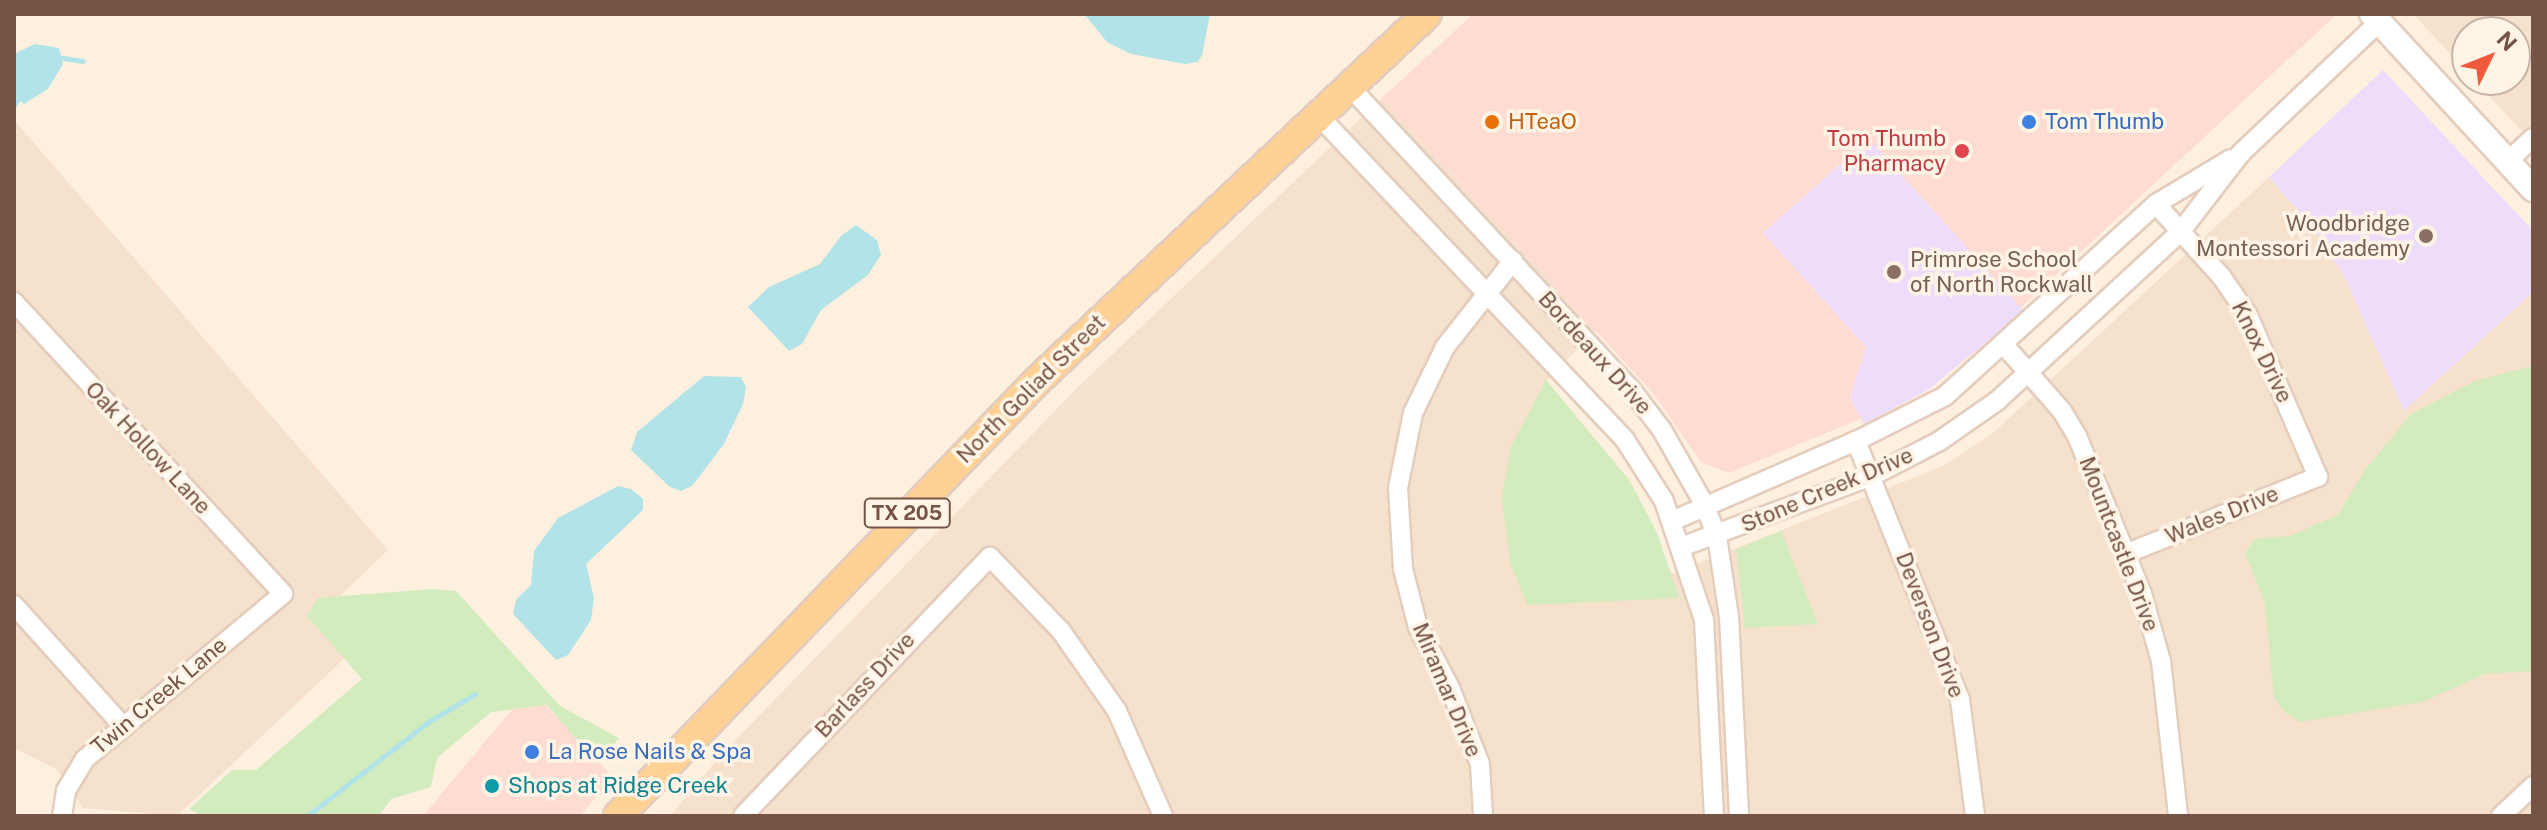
<!DOCTYPE html>
<style>
body{margin:0}
#map{position:relative;width:2547px;height:830px;overflow:hidden;background:#fef0df;font-family:"Public Sans",sans-serif}
div>[style]{position:absolute}
[style*='--x']{left:calc(var(--x)*1px);top:calc(var(--y)*1px);width:calc(var(--w)*1px);rotate:calc(var(--a)*1deg)}
.residential>*{inset:0;background:#f6e1cd}
.commercial>*{inset:0;background:#ffdcd1}
.education>*{inset:0;background:#eddcfa}
.green>*{inset:0;background:#d2ecbd}
.water>*{inset:0;background:#b2e3e8}
.stream>*{height:5px;margin:-2.5px;padding:0 2.5px;transform-origin:2.5px;border-radius:2.5px;background:#b2e3e8}
.roads{filter:drop-shadow(2px 0 #e4cdbd) drop-shadow(-2px 0 #e4cdbd) drop-shadow(0 2px #e4cdbd) drop-shadow(0 -2px #e4cdbd)}
.minor>*{height:18px;margin:-9px;padding:0 9px;transform-origin:9px;border-radius:9px;background:#fff}
.secondary>*{height:24px;margin:-12px;padding:0 12px;transform-origin:12px;border-radius:12px;background:#fff}
.primary>*{height:28px;margin:-14px;padding:0 14px;transform-origin:14px;border-radius:14px;background:#ffd194}
.dots>*{width:22px;height:22px;translate:-50% -50%;box-sizing:border-box;border:4px solid #fff4e6;border-radius:50%}
span{translate:-50% -50%;white-space:nowrap;text-align:center;line-height:1.15;-webkit-text-stroke:7px #fff4e6;paint-order:stroke}
.shield-label span{padding:2px 6px;background:#fff4e6;border:2px solid;border-radius:6px;-webkit-text-stroke-width:0}
.shield-label{font-size:20px;color:#755345;font-weight:700}
.food-label{font-size:22px;color:#c56008}
.left{translate:0 -50%;text-align:left}
.shop-label{font-size:22px;color:#366cbe}
.health-label{font-size:22px;color:#be3a42}
.right{translate:-100% -50%;text-align:right}
.education-label{font-size:22px;color:#785e54}
.street-label{font-size:22px;color:#755345}
.culture-label{font-size:22px;color:#0d838f}
.frame{position:absolute;inset:0;border:16px solid #755345;pointer-events:none}
.north{position:absolute;left:2451px;top:16px;width:80px;height:80px;box-sizing:border-box;background:#fff4e6;border:2px solid #c8b4a6;border-radius:50%;rotate:47deg;font-size:22px;font-weight:700;line-height:32px;text-align:center;color:#755345}
.north::after{content:'';display:block;margin:auto;width:28px;height:36px;background:#f0593b;clip-path:polygon(50% 0,100% 100%,50% 72%,0 100%)}
</style>
<div id="map">
<div class="residential">
<i style="clip-path:polygon(2413px 14px,2533px 14px,2533px 143px,2474px 80px,2515px 80px,2515px 32px,2467px 32px,2467px 72px)"></i>
<i style="clip-path:polygon(1382px 98px,1596px 330px,1546px 381px,1630px 481px,1671px 574px,1943px 466px,1994px 432px,2269px 177px,2312px 227px,2344px 276px,2404px 410px,2533px 292px,2533px 816px,670px 816px,719px 757px,1079px 386px)"></i>
<i style="clip-path:polygon(14px 120px,388px 550px,313px 622px,345px 658px,177px 816px,83px 808px,56px 769px,14px 748px)"></i>
</div>
<div class="commercial">
<i style="clip-path:polygon(1473px 14px,2337px 14px,1976px 349px,1899px 403px,1729px 473px,1701px 462px,1653px 393px,1382px 98px)"></i>
<i style="clip-path:polygon(530px 688px,613px 777px,580px 816px,423px 816px)"></i>
</div>
<div class="education">
<i style="clip-path:polygon(2383px 70px,2533px 231px,2533px 292px,2404px 411px,2344px 276px,2312px 227px,2269px 177px)"></i>
<i style="clip-path:polygon(1869px 139px,2024px 311px,1928px 390px,1864px 424px,1850px 398px,1866px 347px,1763px 233px)"></i>
</div>
<div class="green">
<i style="clip-path:polygon(2533px 366px,2533px 671px,2485px 674px,2422px 702px,2300px 722px,2285px 712px,2274px 698px,2265px 603px,2245px 553px,2255px 539px,2290px 536px,2338px 515px,2365px 470px,2411px 414px,2475px 381px)"></i>
<i style="clip-path:polygon(1546px 380px,1630px 481px,1657px 533px,1679px 598px,1527px 605px,1510px 562px,1502px 497px,1511px 447px)"></i>
<i style="clip-path:polygon(1781px 531px,1818px 624px,1745px 628px,1736px 549px)"></i>
<i style="clip-path:polygon(431px 589px,456px 591px,560px 706px,619px 738px,597px 764px,547px 705px,491px 712px,437px 758px,431px 787px,391px 799px,379px 816px,202px 816px,189px 809px,232px 770px,256px 770px,362px 679px,307px 616px,318px 598px)"></i>
</div>
<div class="water">
<i style="clip-path:polygon(1084px 14px,1210px 14px,1202px 55px,1198px 62px,1185px 64px,1131px 54px,1107px 42px)"></i>
<i style="clip-path:polygon(35px 44px,59px 48px,63px 64px,48px 89px,24px 104px,14px 96px,14px 54px)"></i>
<i style="clip-path:polygon(856px 225px,877px 240px,881px 255px,868px 275px,821px 310px,802px 344px,789px 351px,748px 307px,769px 287px,820px 264px,841px 236px)"></i>
<i style="clip-path:polygon(704px 376px,741px 377px,746px 387px,743px 404px,724px 444px,692px 486px,681px 491px,670px 487px,631px 450px,637px 432px)"></i>
<i style="clip-path:polygon(618px 486px,631px 489px,643px 499px,643px 510px,586px 564px,594px 598px,591px 620px,568px 655px,556px 660px,513px 614px,516px 600px,531px 585px,534px 551px,558px 518px)"></i>
</div>
<div class="stream">
<i style="--x:57;--y:57;--w:26;--a:9"></i>
<i style="--x:14;--y:105;--w:11;--a:-56"></i>
<i style="--x:307;--y:816;--w:153;--a:-37.8"></i>
<i style="--x:428;--y:722;--w:55;--a:-30.8"></i>
</div>
<div class="roads">
<div class="minor">
<i style="--x:1348;--y:85;--w:414;--a:47.1"></i>
<i style="--x:1630;--y:388;--w:53;--a:52.7"></i>
<i style="--x:1662;--y:430;--w:85;--a:60.4"></i>
<i style="--x:1704;--y:504;--w:35;--a:68"></i>
<i style="--x:1717;--y:536;--w:82;--a:81.6"></i>
<i style="--x:1729;--y:617;--w:199;--a:87.1"></i>
<i style="--x:1317;--y:114;--w:448;--a:46.6"></i>
<i style="--x:1625;--y:440;--w:72;--a:57.4"></i>
<i style="--x:1664;--y:501;--w:126;--a:71.4"></i>
<i style="--x:1704;--y:620;--w:196;--a:87.1"></i>
<i style="--x:2507;--y:162;--w:35;--a:-43"></i>
<i style="--x:14;--y:302;--w:397;--a:47.3"></i>
<i style="--x:283;--y:594;--w:258;--a:140.2"></i>
<i style="--x:85;--y:759;--w:37;--a:121"></i>
<i style="--x:66;--y:791;--w:25;--a:99"></i>
<i style="--x:2004;--y:345;--w:88;--a:48.7"></i>
<i style="--x:2062;--y:411;--w:29;--a:59"></i>
<i style="--x:2077;--y:436;--w:171;--a:67.6"></i>
<i style="--x:2142;--y:594;--w:70;--a:74.2"></i>
<i style="--x:2161;--y:661;--w:156;--a:83.7"></i>
<i style="--x:1856;--y:441;--w:279;--a:68.1"></i>
<i style="--x:1960;--y:700;--w:117;--a:82.6"></i>
<i style="--x:1672;--y:521;--w:201;--a:-23.5"></i>
<i style="--x:1856;--y:441;--w:100;--a:-26.8"></i>
<i style="--x:1945;--y:396;--w:285;--a:-42.3"></i>
<i style="--x:2156;--y:204;--w:87;--a:-31"></i>
<i style="--x:1681;--y:547;--w:204;--a:-20.4"></i>
<i style="--x:1872;--y:476;--w:74;--a:-27.3"></i>
<i style="--x:1938;--y:442;--w:72;--a:-34.8"></i>
<i style="--x:1997;--y:401;--w:251;--a:-42.7"></i>
<i style="--x:2181;--y:231;--w:98;--a:-52.4"></i>
<i style="--x:2241;--y:153;--w:190;--a:-43.5"></i>
<i style="--x:2125;--y:554;--w:208;--a:-21.8"></i>
<i style="--x:2318;--y:477;--w:176;--a:-113.4"></i>
<i style="--x:2248;--y:315;--w:47;--a:-124.7"></i>
<i style="--x:2221;--y:276;--w:97;--a:-132.1"></i>
<i style="--x:14;--y:605;--w:160;--a:48"></i>
<i style="--x:743;--y:816;--w:358;--a:-46.4"></i>
<i style="--x:990;--y:557;--w:103;--a:46.2"></i>
<i style="--x:1061;--y:631;--w:98;--a:55"></i>
<i style="--x:1117;--y:711;--w:115;--a:66.3"></i>
<i style="--x:1483;--y:816;--w:52;--a:-93.3"></i>
<i style="--x:1480;--y:764;--w:82;--a:-111.5"></i>
<i style="--x:1450;--y:688;--w:69;--a:-117.7"></i>
<i style="--x:1418;--y:627;--w:60;--a:-104.5"></i>
<i style="--x:1403;--y:569;--w:81;--a:-93.5"></i>
<i style="--x:1398;--y:488;--w:76;--a:-78.7"></i>
<i style="--x:1413;--y:413;--w:73;--a:-64.1"></i>
<i style="--x:1445;--y:347;--w:110;--a:-51.7"></i>
<i style="--x:2501;--y:816;--w:44;--a:-43.2"></i>
</div>
<div class="secondary">
<i style="--x:2372;--y:14;--w:238;--a:47.4"></i>
</div>
<div class="primary">
<i style="--x:618;--y:816;--w:605;--a:-46.07"></i>
<i style="--x:1038;--y:380;--w:534;--a:-43.26"></i>
</div>
</div>
<div class="dots">
<i style="left:1492px;top:122px;background:#e8710a"></i>
<i style="left:2029px;top:122px;background:#3f7fe0"></i>
<i style="left:1962px;top:151px;background:#e0444e"></i>
<i style="left:2426px;top:236px;background:#8d6e63"></i>
<i style="left:1894px;top:272px;background:#8d6e63"></i>
<i style="left:532px;top:752px;background:#3f7fe0"></i>
<i style="left:492px;top:786px;background:#0f9aa8"></i>
</div>
<div class="shield-label">
<span style="left:907px;top:513px">TX 205</span>
</div>
<div class="food-label">
<span class="left" style="left:1508px;top:122px">HTeaO</span>
</div>
<div class="shop-label">
<span class="left" style="left:2045px;top:122px">Tom Thumb</span>
<span class="left" style="left:548px;top:752px">La Rose Nails &amp; Spa</span>
</div>
<div class="health-label">
<span class="right" style="left:1946px;top:151px">Tom Thumb<br>Pharmacy</span>
</div>
<div class="education-label">
<span class="right" style="left:2410px;top:236px">Woodbridge<br>Montessori Academy</span>
<span class="left" style="left:1910px;top:272px">Primrose School<br>of North Rockwall</span>
</div>
<div class="street-label">
<span style="left:2262px;top:352px;rotate:64deg">Knox Drive</span>
<span style="left:1595px;top:353px;rotate:48deg">Bordeaux Drive</span>
<span style="left:1031px;top:389px;rotate:-45deg">North Goliad Street</span>
<span style="left:148px;top:448px;rotate:47deg">Oak Hollow Lane</span>
<span style="left:1827px;top:490px;rotate:-23deg">Stone Creek Drive</span>
<span style="left:2222px;top:515px;rotate:-22deg">Wales Drive</span>
<span style="left:2119px;top:544px;rotate:69deg">Mountcastle Drive</span>
<span style="left:1930px;top:625px;rotate:69deg">Deverson Drive</span>
<span style="left:865px;top:685px;rotate:-47deg">Barlass Drive</span>
<span style="left:1447px;top:690px;rotate:67deg">Miramar Drive</span>
<span style="left:159px;top:696px;rotate:-40deg">Twin Creek Lane</span>
</div>
<div class="culture-label">
<span class="left" style="left:508px;top:786px">Shops at Ridge Creek</span>
</div>
<div class="frame"></div>
<div class="north">N</div>
</div>
